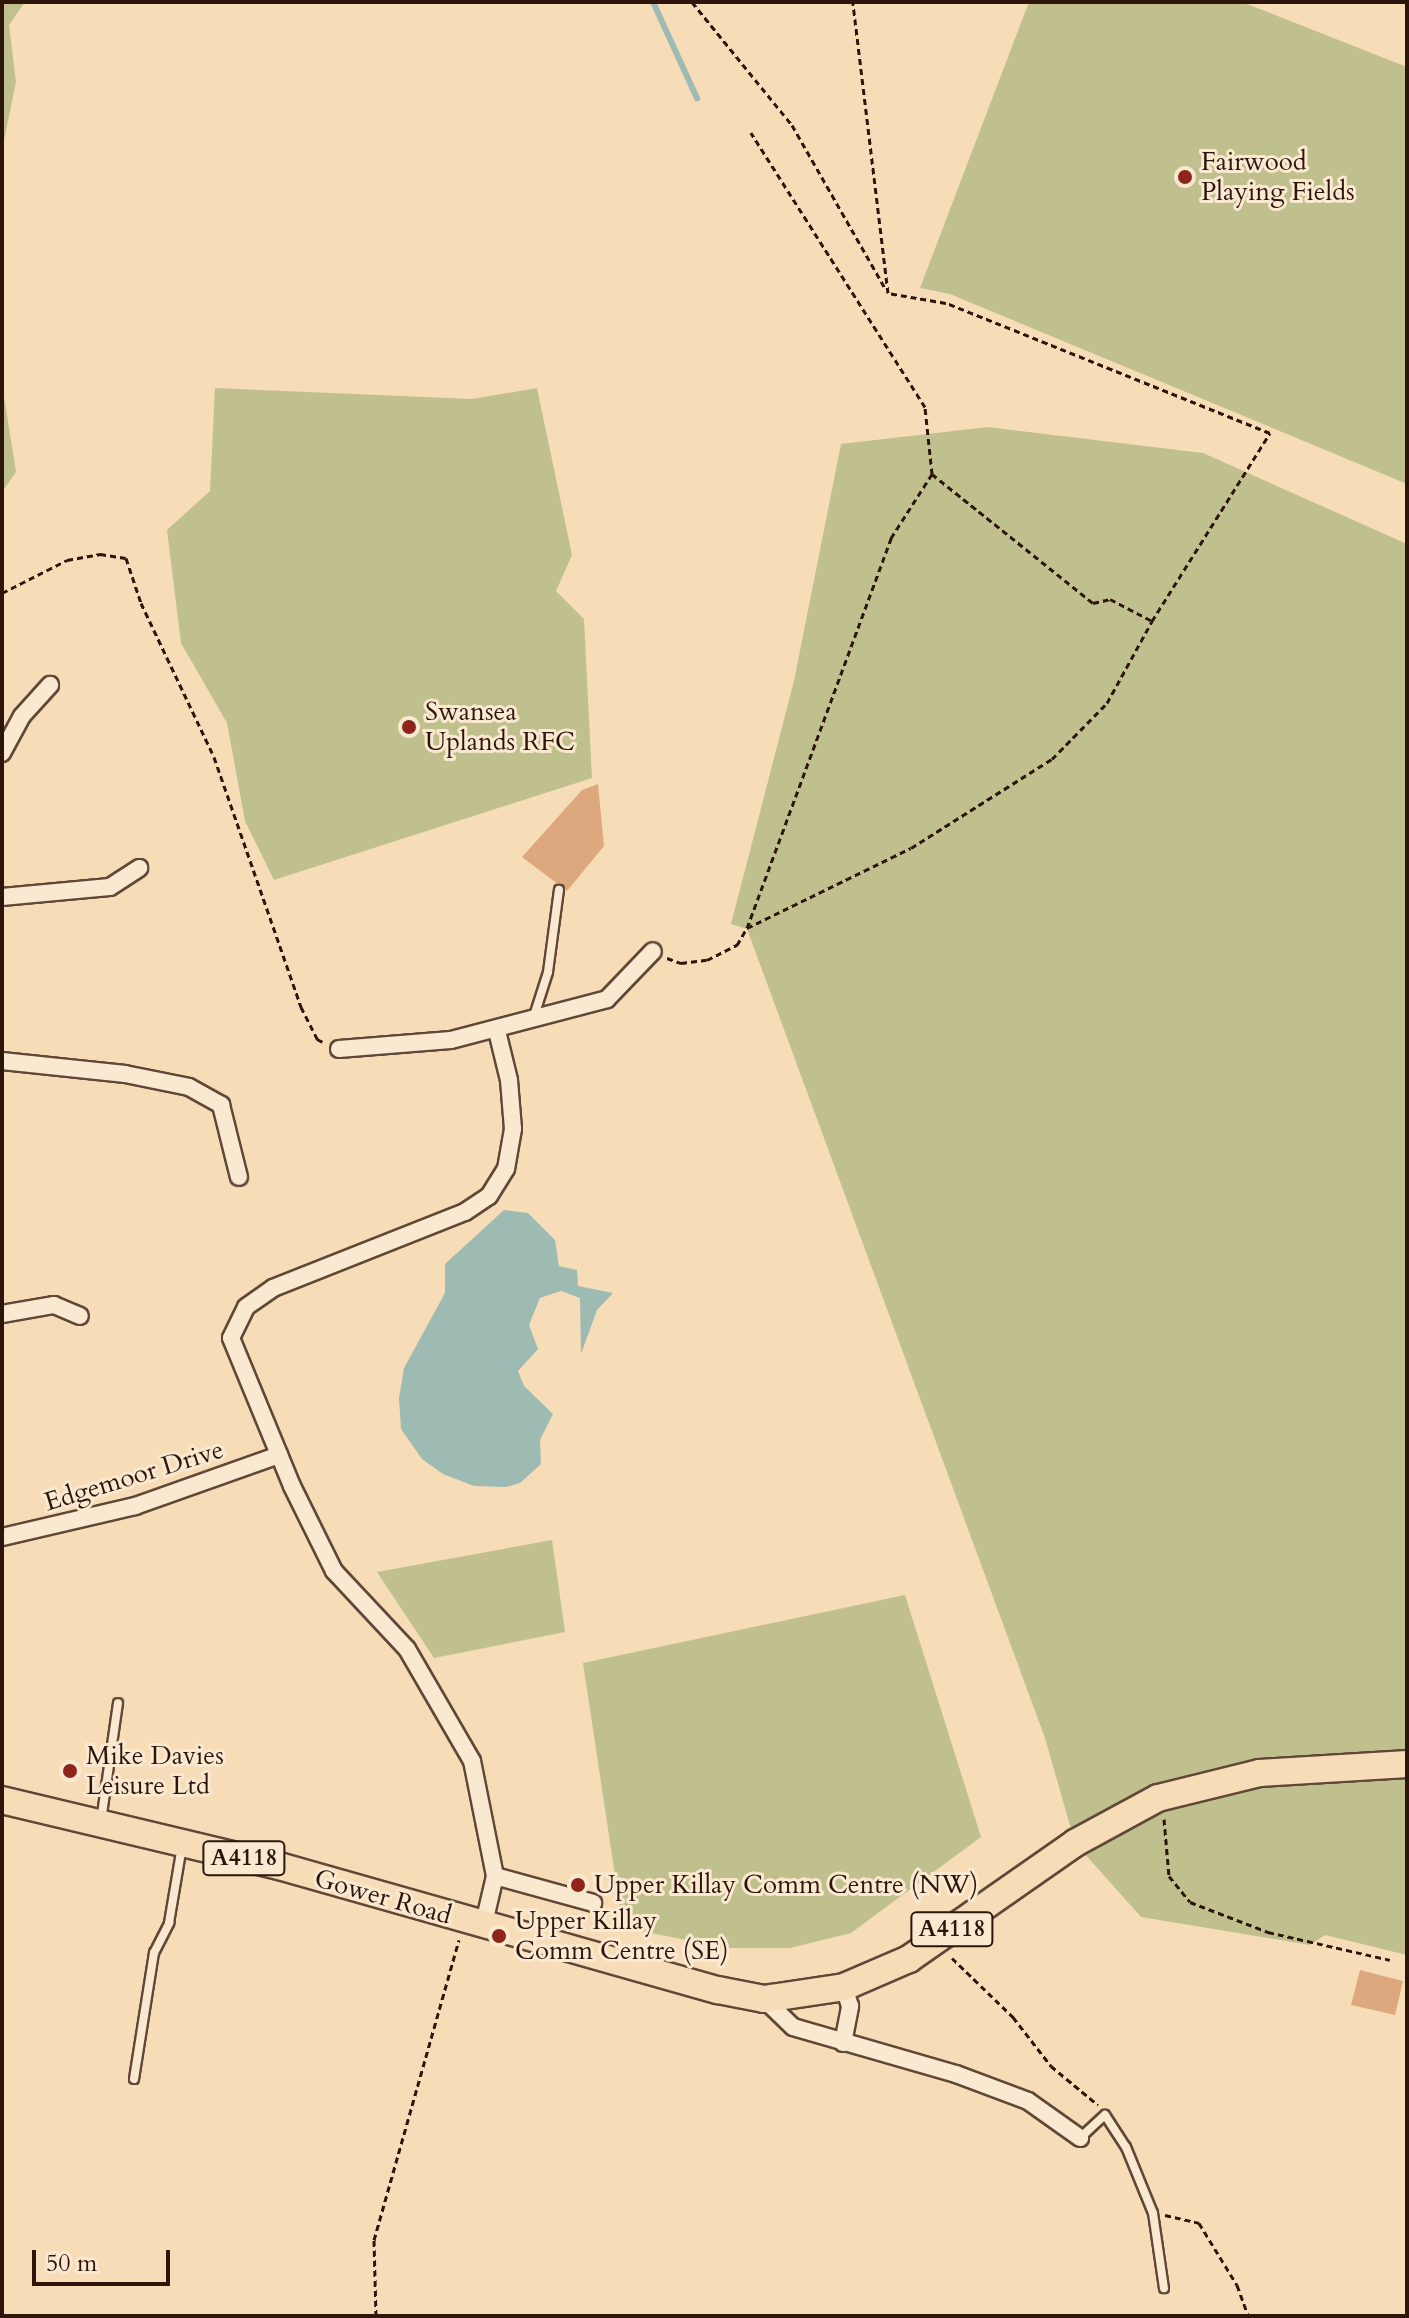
<!DOCTYPE html>
<style>
body{margin:0}
#map{position:relative;width:1409px;height:2318px;overflow:hidden;background:#f7ddb7;font-family:Cardo,serif}
div>[style]{position:absolute}
[style*='--x']{left:calc(var(--x)*1px);top:calc(var(--y)*1px);width:calc(var(--w)*1px);rotate:calc(var(--a)*1deg)}
.green>*{inset:0;background:#bfc08d}
.water>*{inset:0;background:#9ebbb3}
.stream>*{height:6px;margin:-3px;padding:0 3px;transform-origin:3px;border-radius:3px;background:#9ebbb3}
.building>*{inset:0;background:#dda87e}
.path>*{height:3px;margin-top:-1.5px;transform-origin:0;background:repeating-linear-gradient(90deg,#2d150c 0 6px,transparent 0 10px)}
.roads{filter:drop-shadow(2px 0 #604737) drop-shadow(-2px 0 #604737) drop-shadow(0 2px #604737) drop-shadow(0 -2px #604737)}
.lane>*{height:8px;margin:-4px;padding:0 4px;transform-origin:4px;border-radius:4px;background:#fae9d0}
.street>*{height:16px;margin:-8px;padding:0 8px;transform-origin:8px;border-radius:8px;background:#fae9d0}
.primary>*{height:26px;margin:-13px;padding:0 13px;transform-origin:13px;border-radius:13px;background:#f7ddb7}
.dots>*{width:22px;height:22px;translate:-50% -50%;box-sizing:border-box;border:4px solid #fae9d0;border-radius:50%}
span{translate:-50% -50%;white-space:nowrap;text-align:center;line-height:1.15;-webkit-text-stroke:6px #fae9d0;paint-order:stroke}
.shield-label span{padding:2px 6px;background:#fae9d0;border:2px solid;border-radius:6px;-webkit-text-stroke-width:0}
.shield-label{font-size:24px;color:#2d150c;font-weight:700}
.poi-label{font-size:26px;color:#2d150c}
.left{translate:0 -50%;text-align:left}
.street-label{font-size:26px;color:#2d150c}
.frame{position:absolute;inset:0;border:4px solid #2d150c;pointer-events:none}
.scale{position:absolute;left:32px;top:2250px;width:138px;height:36px;box-sizing:border-box;border:4px solid #2d150c;border-top:0;padding-left:10px;font-size:24px;line-height:28px;white-space:nowrap;color:#2d150c;-webkit-text-stroke:6px #fae9d0;paint-order:stroke}
</style>
<div id="map">
<div class="green">
<i style="clip-path:polygon(2px 2px,25px 2px,9px 25px,16px 82px,2px 150px)"></i>
<i style="clip-path:polygon(1029px 2px,1242px 2px,1407px 67px,1407px 484px,950px 294px,920px 288px)"></i>
<i style="clip-path:polygon(2px 384px,16px 472px,2px 492px)"></i>
<i style="clip-path:polygon(215px 388px,472px 399px,537px 388px,572px 555px,556px 591px,584px 619px,592px 778px,274px 880px,245px 821px,227px 723px,181px 643px,167px 530px,210px 491px)"></i>
<i style="clip-path:polygon(988px 427px,1203px 453px,1407px 544px,1407px 1955px,1325px 1935px,1310px 1945px,1141px 1917px,1075px 1843px,1045px 1738px,747px 929px,731px 924px,794px 681px,841px 444px)"></i>
<i style="clip-path:polygon(552px 1540px,565px 1632px,434px 1658px,377px 1572px)"></i>
<i style="clip-path:polygon(905px 1595px,981px 1837px,851px 1933px,790px 1948px,726px 1948px,641px 1931px,621px 1915px,583px 1663px)"></i>
</div>
<div class="water">
<i style="clip-path:polygon(504px 1210px,528px 1213px,555px 1240px,559px 1266px,577px 1270px,578px 1286px,613px 1293px,597px 1310px,581px 1354px,580px 1298px,561px 1291px,540px 1298px,529px 1325px,538px 1349px,518px 1371px,524px 1386px,553px 1414px,540px 1440px,541px 1464px,520px 1483px,506px 1487px,474px 1486px,443px 1474px,422px 1459px,401px 1429px,399px 1398px,404px 1368px,445px 1293px,445px 1264px)"></i>
</div>
<div class="stream">
<i style="--x:653;--y:2;--w:106;--a:65.4"></i>
</div>
<div class="building">
<i style="clip-path:polygon(598px 784px,604px 846px,567px 891px,522px 857px,582px 790px)"></i>
<i style="clip-path:polygon(1360px 1970px,1403px 1981px,1395px 2015px,1351px 2005px)"></i>
</div>
<div class="path">
<i style="--x:692;--y:2;--w:159;--a:50.9"></i>
<i style="--x:792;--y:125;--w:190;--a:60.3"></i>
<i style="--x:932;--y:474;--w:206;--a:38.7"></i>
<i style="--x:1093;--y:603;--w:17;--a:-13"></i>
<i style="--x:1110;--y:599;--w:47;--a:27.6"></i>
<i style="--x:2;--y:593;--w:73;--a:-26.9"></i>
<i style="--x:67;--y:560;--w:34;--a:-10"></i>
<i style="--x:100;--y:554;--w:26;--a:9"></i>
<i style="--x:126;--y:558;--w:47;--a:71.6"></i>
<i style="--x:141;--y:603;--w:170;--a:64.6"></i>
<i style="--x:214;--y:757;--w:265;--a:70.8"></i>
<i style="--x:301;--y:1007;--w:36;--a:63"></i>
<i style="--x:317;--y:1039;--w:9;--a:27"></i>
<i style="--x:747;--y:928;--w:182;--a:-26"></i>
<i style="--x:911;--y:848;--w:167;--a:-32.3"></i>
<i style="--x:1052;--y:759;--w:78;--a:-45.5"></i>
<i style="--x:1107;--y:703;--w:94;--a:-61.2"></i>
<i style="--x:1152;--y:621;--w:222;--a:-57.9"></i>
<i style="--x:1270;--y:433;--w:349;--a:-158.1"></i>
<i style="--x:946;--y:303;--w:59;--a:-170.2"></i>
<i style="--x:888;--y:293;--w:293;--a:-96.9"></i>
<i style="--x:667;--y:958;--w:15;--a:20"></i>
<i style="--x:681;--y:963;--w:26;--a:-7"></i>
<i style="--x:707;--y:960;--w:34;--a:-27"></i>
<i style="--x:737;--y:945;--w:20;--a:-60"></i>
<i style="--x:747;--y:928;--w:416;--a:-69.7"></i>
<i style="--x:891;--y:538;--w:76;--a:-57.4"></i>
<i style="--x:932;--y:474;--w:67;--a:-96"></i>
<i style="--x:925;--y:407;--w:325;--a:-122.4"></i>
<i style="--x:1164;--y:1819;--w:57;--a:85"></i>
<i style="--x:1169;--y:1876;--w:33;--a:51"></i>
<i style="--x:1190;--y:1902;--w:84;--a:21"></i>
<i style="--x:1268;--y:1932;--w:125;--a:12.9"></i>
<i style="--x:952;--y:1958;--w:85;--a:44"></i>
<i style="--x:1013;--y:2017;--w:62;--a:52.2"></i>
<i style="--x:1051;--y:2066;--w:61;--a:39.7"></i>
<i style="--x:1165;--y:2215;--w:35;--a:13"></i>
<i style="--x:1199;--y:2223;--w:73;--a:58.5"></i>
<i style="--x:1237;--y:2285;--w:33;--a:70"></i>
<i style="--x:376;--y:2316;--w:76;--a:-91.5"></i>
<i style="--x:374;--y:2240;--w:312;--a:-74.2"></i>
</div>
<div class="roads">
<div class="lane">
<i style="--x:534;--y:1016;--w:46;--a:-72.3"></i>
<i style="--x:548;--y:972;--w:83;--a:-82.4"></i>
<i style="--x:101;--y:1821;--w:119;--a:-81.8"></i>
<i style="--x:134;--y:2079;--w:128;--a:-81"></i>
<i style="--x:154;--y:1953;--w:34;--a:-63"></i>
<i style="--x:169;--y:1923;--w:78;--a:-80.4"></i>
<i style="--x:1080;--y:2138;--w:34;--a:-43"></i>
<i style="--x:1105;--y:2115;--w:38;--a:57"></i>
<i style="--x:1126;--y:2147;--w:71;--a:67.8"></i>
<i style="--x:1153;--y:2213;--w:76;--a:81.7"></i>
</div>
<div class="street">
<i style="--x:2;--y:753;--w:42;--a:-61.6"></i>
<i style="--x:22;--y:716;--w:42;--a:-47.9"></i>
<i style="--x:2;--y:897;--w:108;--a:-5.3"></i>
<i style="--x:110;--y:887;--w:35;--a:-33"></i>
<i style="--x:339;--y:1049;--w:112;--a:-4.6"></i>
<i style="--x:451;--y:1040;--w:161;--a:-14.7"></i>
<i style="--x:607;--y:999;--w:66;--a:-46.2"></i>
<i style="--x:2;--y:1061;--w:124;--a:6"></i>
<i style="--x:125;--y:1074;--w:65;--a:11.5"></i>
<i style="--x:189;--y:1087;--w:37;--a:29"></i>
<i style="--x:221;--y:1105;--w:74;--a:76"></i>
<i style="--x:2;--y:1314;--w:53;--a:-9.8"></i>
<i style="--x:54;--y:1305;--w:28;--a:23"></i>
<i style="--x:2;--y:1537;--w:137;--a:-13.1"></i>
<i style="--x:135;--y:1506;--w:153;--a:-19.5"></i>
<i style="--x:495;--y:1876;--w:102;--a:15.4"></i>
<i style="--x:484;--y:1923;--w:48;--a:-76.8"></i>
<i style="--x:495;--y:1876;--w:117;--a:-101.3"></i>
<i style="--x:472;--y:1761;--w:129;--a:-120.1"></i>
<i style="--x:407;--y:1649;--w:107;--a:-133.1"></i>
<i style="--x:334;--y:1571;--w:95;--a:-116.3"></i>
<i style="--x:292;--y:1486;--w:160;--a:-112.4"></i>
<i style="--x:231;--y:1338;--w:34;--a:-64"></i>
<i style="--x:246;--y:1307;--w:33;--a:-35"></i>
<i style="--x:273;--y:1288;--w:206;--a:-21.6"></i>
<i style="--x:465;--y:1212;--w:29;--a:-34"></i>
<i style="--x:489;--y:1196;--w:32;--a:-58"></i>
<i style="--x:506;--y:1169;--w:41;--a:-80.1"></i>
<i style="--x:513;--y:1129;--w:49;--a:-94.7"></i>
<i style="--x:509;--y:1080;--w:50;--a:-103.8"></i>
<i style="--x:764;--y:1999;--w:40;--a:44"></i>
<i style="--x:793;--y:2027;--w:170;--a:16.1"></i>
<i style="--x:956;--y:2074;--w:77;--a:20.6"></i>
<i style="--x:1028;--y:2101;--w:64;--a:35.4"></i>
<i style="--x:843;--y:2043;--w:38;--a:-79"></i>
<i style="--x:850;--y:2006;--w:20;--a:-108"></i>
</div>
<div class="primary">
<i style="--x:2;--y:1800;--w:285;--a:13.4"></i>
<i style="--x:279;--y:1866;--w:456;--a:15.8"></i>
<i style="--x:718;--y:1990;--w:47;--a:11.1"></i>
<i style="--x:764;--y:1999;--w:81;--a:-8.5"></i>
<i style="--x:844;--y:1987;--w:71;--a:-23.3"></i>
<i style="--x:909;--y:1959;--w:203;--a:-34.9"></i>
<i style="--x:1075;--y:1843;--w:94;--a:-28.5"></i>
<i style="--x:1158;--y:1798;--w:105;--a:-13.8"></i>
<i style="--x:1260;--y:1773;--w:147;--a:-3.5"></i>
</div>
</div>
<div class="dots">
<i style="left:1185px;top:177px;background:#8f2418"></i>
<i style="left:409px;top:727px;background:#8f2418"></i>
<i style="left:70px;top:1771px;background:#8f2418"></i>
<i style="left:578px;top:1885px;background:#8f2418"></i>
<i style="left:499px;top:1936px;background:#8f2418"></i>
</div>
<div class="shield-label">
<span style="left:244px;top:1858px">A4118</span>
<span style="left:952px;top:1929px">A4118</span>
</div>
<div class="poi-label">
<span class="left" style="left:1201px;top:177px">Fairwood<br>Playing Fields</span>
<span class="left" style="left:425px;top:727px">Swansea<br>Uplands RFC</span>
<span class="left" style="left:86px;top:1771px">Mike Davies<br>Leisure Ltd</span>
<span class="left" style="left:594px;top:1885px">Upper Killay Comm Centre (NW)</span>
<span class="left" style="left:515px;top:1936px">Upper Killay<br>Comm Centre (SE)</span>
</div>
<div class="street-label">
<span style="left:134px;top:1476px;rotate:-17deg">Edgemoor Drive</span>
<span style="left:383px;top:1897px;rotate:16deg">Gower Road</span>
</div>
<div class="frame"></div>
<div class="scale">50 m</div>
</div>
